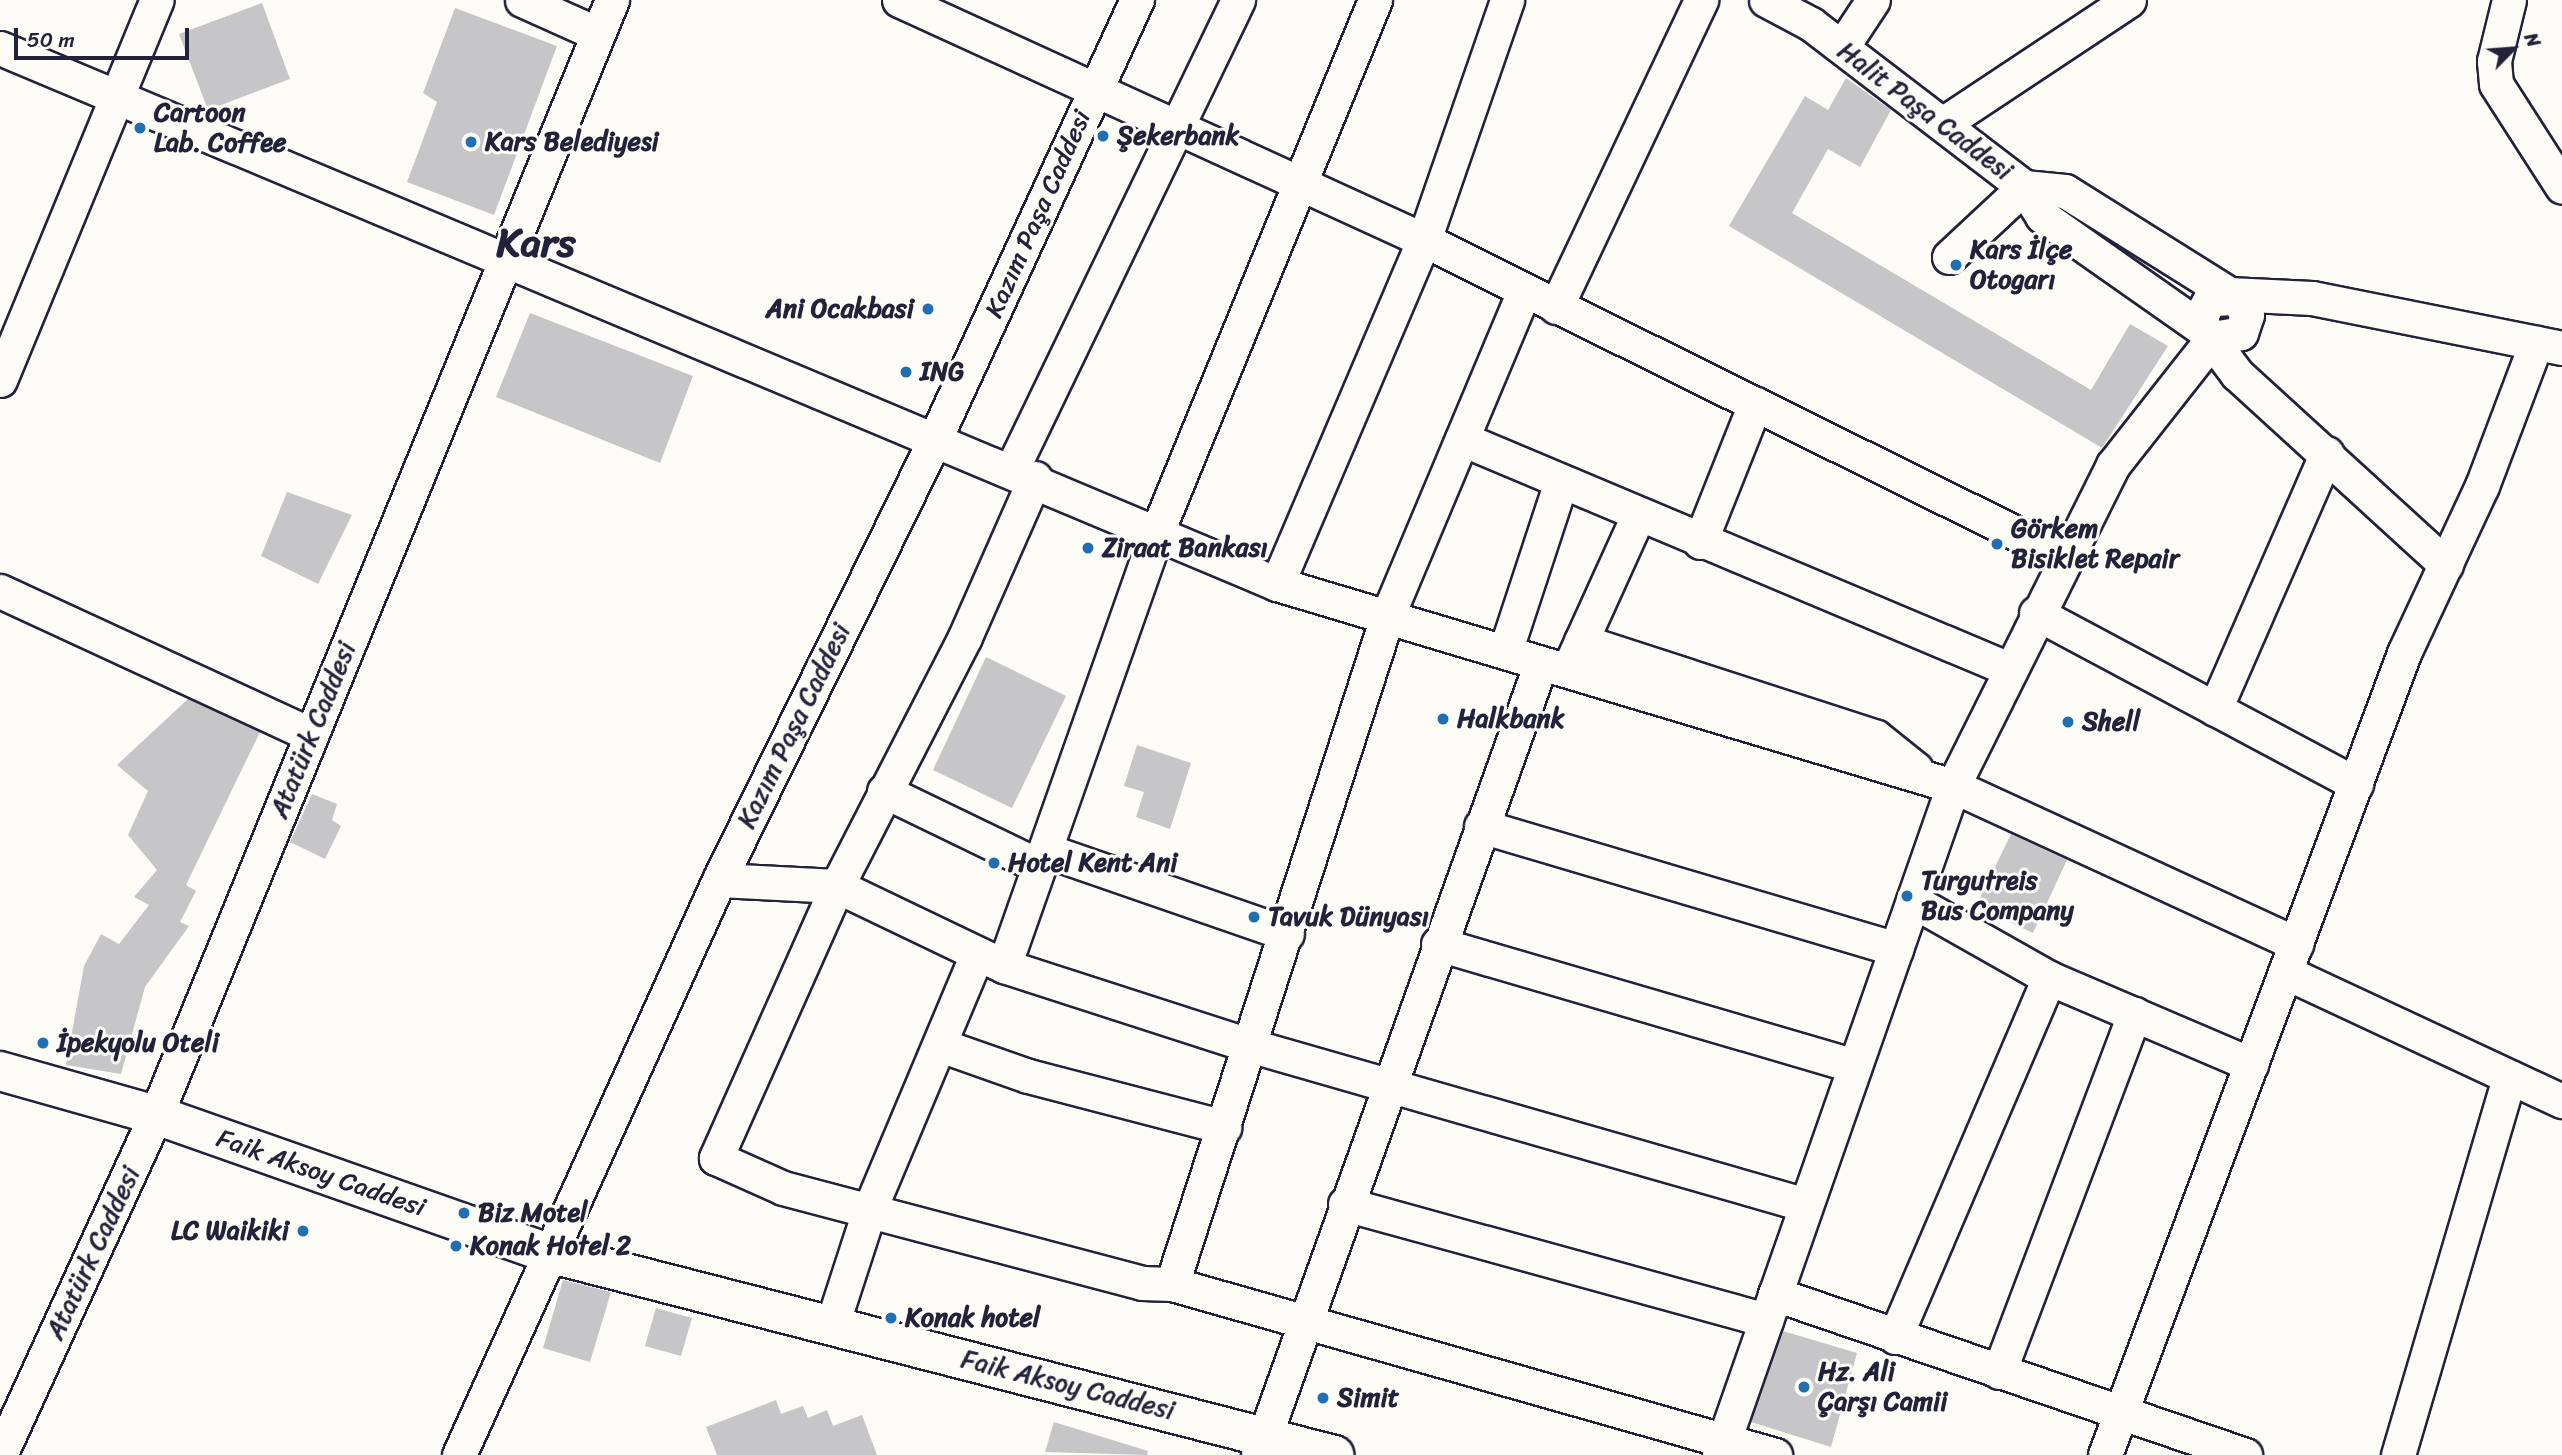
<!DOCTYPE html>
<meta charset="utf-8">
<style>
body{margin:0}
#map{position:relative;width:2562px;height:1455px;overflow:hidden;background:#fdfcf7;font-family:Sriracha,sans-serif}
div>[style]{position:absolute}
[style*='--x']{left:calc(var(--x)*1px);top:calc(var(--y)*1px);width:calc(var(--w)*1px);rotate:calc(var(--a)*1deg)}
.building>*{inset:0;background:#c6c6c8}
.roads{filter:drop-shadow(2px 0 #22223b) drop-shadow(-2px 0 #22223b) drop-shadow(0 2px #22223b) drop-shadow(0 -2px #22223b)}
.minor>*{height:33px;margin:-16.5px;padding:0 16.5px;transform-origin:16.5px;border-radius:16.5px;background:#fdfcf7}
.major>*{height:38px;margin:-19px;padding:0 19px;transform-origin:19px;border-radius:19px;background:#fdfcf7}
.dots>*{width:19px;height:19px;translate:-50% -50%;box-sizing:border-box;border:4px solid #fdfcf7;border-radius:50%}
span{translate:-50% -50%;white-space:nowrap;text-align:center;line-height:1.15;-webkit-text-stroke:6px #fdfcf7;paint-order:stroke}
.street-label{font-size:26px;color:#22223b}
.poi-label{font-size:26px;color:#22223b;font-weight:700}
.left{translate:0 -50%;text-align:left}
.right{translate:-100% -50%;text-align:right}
.town-label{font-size:40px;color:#22223b;font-weight:700}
.north{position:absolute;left:2478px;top:14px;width:70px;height:70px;-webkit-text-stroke:5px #fdfcf7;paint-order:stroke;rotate:65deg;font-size:19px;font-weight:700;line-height:28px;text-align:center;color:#22223b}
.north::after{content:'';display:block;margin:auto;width:24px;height:32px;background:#22223b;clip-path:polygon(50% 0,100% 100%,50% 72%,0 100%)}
.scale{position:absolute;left:14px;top:28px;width:175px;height:32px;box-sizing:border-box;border:4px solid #22223b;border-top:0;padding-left:9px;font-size:21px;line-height:24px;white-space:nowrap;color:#22223b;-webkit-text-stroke:5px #fdfcf7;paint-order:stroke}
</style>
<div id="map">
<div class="building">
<i style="clip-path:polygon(262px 3px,290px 79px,208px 110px,179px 34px)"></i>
<i style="clip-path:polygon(455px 8px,557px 46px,494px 215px,407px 182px,437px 102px,423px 93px)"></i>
<i style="clip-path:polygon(1846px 78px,1891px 110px,1860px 167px,1828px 149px,1792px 213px,2091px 390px,2130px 324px,2168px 346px,2102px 448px,1729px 226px,1805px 96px,1828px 110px)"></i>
<i style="clip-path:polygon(530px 313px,693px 376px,660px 463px,496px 397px)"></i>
<i style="clip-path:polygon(287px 492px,352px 515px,318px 584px,261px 556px)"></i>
<i style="clip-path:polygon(986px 657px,1066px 696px,1012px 808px,933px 770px)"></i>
<i style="clip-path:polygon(188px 699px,260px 732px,186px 885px,196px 891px,180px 922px,189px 926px,145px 987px,121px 1074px,66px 1065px,84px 966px,101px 934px,119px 944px,149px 905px,134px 897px,157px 870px,128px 835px,148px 791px,117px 765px)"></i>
<i style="clip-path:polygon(1137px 745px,1191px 763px,1170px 829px,1136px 817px,1144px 792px,1124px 786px)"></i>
<i style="clip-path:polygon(312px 794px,337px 804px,332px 820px,341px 826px,325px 859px,290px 842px)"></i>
<i style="clip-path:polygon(2011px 834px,2067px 860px,2033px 933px,1976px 906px)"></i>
<i style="clip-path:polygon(563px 1280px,611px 1292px,590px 1362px,543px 1348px)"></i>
<i style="clip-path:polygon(656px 1308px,692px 1318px,681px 1356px,645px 1346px)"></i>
<i style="clip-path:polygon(1783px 1331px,1857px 1353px,1831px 1447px,1751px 1422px)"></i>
<i style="clip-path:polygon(776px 1400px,781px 1414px,803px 1406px,808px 1418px,827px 1410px,833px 1426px,862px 1415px,877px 1455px,717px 1455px,706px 1427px)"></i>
<i style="clip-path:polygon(1054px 1422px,1148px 1451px,1147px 1455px,1045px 1452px)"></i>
</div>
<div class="roads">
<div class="minor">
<i style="--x:522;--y:0;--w:83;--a:24.1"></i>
<i style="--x:899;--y:0;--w:577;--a:24.57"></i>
<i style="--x:1424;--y:240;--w:714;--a:26.35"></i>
<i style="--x:1766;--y:0;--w:51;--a:28.1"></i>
<i style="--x:1811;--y:24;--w:268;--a:37.4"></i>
<i style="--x:2024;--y:187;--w:41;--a:5.6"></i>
<i style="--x:2065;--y:191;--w:194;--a:32.1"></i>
<i style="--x:2229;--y:294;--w:83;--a:2.8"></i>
<i style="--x:2312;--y:298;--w:255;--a:11.3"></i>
<i style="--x:2509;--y:0;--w:63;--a:103.8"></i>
<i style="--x:2494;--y:61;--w:23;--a:85"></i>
<i style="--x:2496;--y:84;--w:122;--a:57.3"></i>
<i style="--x:1842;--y:47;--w:56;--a:-56.6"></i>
<i style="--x:0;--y:48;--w:1385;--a:22.77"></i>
<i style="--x:1277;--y:584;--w:706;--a:16.64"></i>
<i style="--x:1953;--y:786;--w:378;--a:24.7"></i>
<i style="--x:1944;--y:123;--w:222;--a:-33.6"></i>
<i style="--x:2024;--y:187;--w:34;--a:58"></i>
<i style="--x:2042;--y:216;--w:198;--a:35.1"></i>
<i style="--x:1949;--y:257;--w:103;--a:-43"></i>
<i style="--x:1524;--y:291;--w:354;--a:112.8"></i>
<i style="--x:1387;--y:617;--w:701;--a:107.87"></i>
<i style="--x:1172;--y:1284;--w:627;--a:15.83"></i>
<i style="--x:1556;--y:307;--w:340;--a:-64.7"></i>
<i style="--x:2213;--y:338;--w:28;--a:-10"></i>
<i style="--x:2241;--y:333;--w:19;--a:-72"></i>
<i style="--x:2247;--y:315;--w:20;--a:-120"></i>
<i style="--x:2237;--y:298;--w:27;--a:178"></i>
<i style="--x:2210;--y:299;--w:19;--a:118"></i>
<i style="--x:2201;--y:316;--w:14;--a:78"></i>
<i style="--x:2204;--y:330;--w:55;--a:53.1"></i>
<i style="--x:2237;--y:374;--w:283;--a:42.4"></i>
<i style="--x:0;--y:380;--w:411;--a:-67.6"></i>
<i style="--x:1462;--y:439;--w:593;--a:22.81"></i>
<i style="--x:1012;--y:469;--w:521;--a:-64.27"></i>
<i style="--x:1035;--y:478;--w:174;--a:113.8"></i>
<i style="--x:965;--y:637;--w:280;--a:117.2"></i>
<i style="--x:837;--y:886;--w:298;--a:114"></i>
<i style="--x:716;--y:1158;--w:73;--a:24.1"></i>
<i style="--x:783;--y:1188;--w:371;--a:14.8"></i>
<i style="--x:1142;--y:1283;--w:30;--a:2"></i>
<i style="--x:1700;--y:542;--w:149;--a:-68.3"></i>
<i style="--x:1277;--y:584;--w:374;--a:-66.9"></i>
<i style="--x:1424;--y:240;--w:254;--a:-70.9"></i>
<i style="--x:0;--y:591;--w:343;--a:24.8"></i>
<i style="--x:2036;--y:613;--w:363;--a:28.1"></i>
<i style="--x:1581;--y:641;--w:310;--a:18"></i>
<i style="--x:1876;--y:737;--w:51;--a:38.7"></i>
<i style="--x:1505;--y:652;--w:179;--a:-71.8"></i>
<i style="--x:1573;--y:659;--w:157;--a:-65.6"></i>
<i style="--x:2215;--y:709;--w:279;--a:-66.4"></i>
<i style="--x:884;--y:791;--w:172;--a:25.8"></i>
<i style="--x:1481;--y:826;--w:433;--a:16.5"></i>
<i style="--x:1045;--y:850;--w:256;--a:19.1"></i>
<i style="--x:719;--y:880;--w:118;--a:2.9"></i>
<i style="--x:837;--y:886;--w:185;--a:25.6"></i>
<i style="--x:1004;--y:966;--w:261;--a:17.9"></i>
<i style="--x:1252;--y:1046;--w:576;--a:16.01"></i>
<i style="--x:1913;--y:901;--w:156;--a:29.5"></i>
<i style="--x:2049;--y:978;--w:220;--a:23.1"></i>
<i style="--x:1438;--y:944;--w:434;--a:16.3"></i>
<i style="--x:1004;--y:966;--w:460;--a:-70.6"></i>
<i style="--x:1157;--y:532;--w:575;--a:-67.72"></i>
<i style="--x:2285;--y:972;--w:306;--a:25"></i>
<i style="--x:940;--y:1045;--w:93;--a:19.4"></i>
<i style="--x:1028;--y:1076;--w:203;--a:14.6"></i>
<i style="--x:1345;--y:1204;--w:437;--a:15.4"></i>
<i style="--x:1775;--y:1294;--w:497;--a:18.9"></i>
<i style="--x:832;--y:1325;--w:120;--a:-72"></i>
<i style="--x:869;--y:1211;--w:279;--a:-67.2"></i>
<i style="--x:1895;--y:1337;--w:391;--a:-66.8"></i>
<i style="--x:1999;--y:1372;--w:383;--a:-69.3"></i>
<i style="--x:0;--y:1455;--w:374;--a:-65.4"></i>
<i style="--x:156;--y:1115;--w:1205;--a:-67.76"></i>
<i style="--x:459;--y:1455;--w:631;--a:-65.67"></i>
<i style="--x:719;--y:880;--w:487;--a:-63.9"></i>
<i style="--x:933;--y:443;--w:488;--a:-65.3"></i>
<i style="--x:1258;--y:1455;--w:841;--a:-70.34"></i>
<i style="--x:1719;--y:1455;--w:709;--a:-70.72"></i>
<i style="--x:1953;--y:786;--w:359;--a:-63.5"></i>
<i style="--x:2113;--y:465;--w:162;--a:-51.8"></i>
<i style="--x:2105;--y:1455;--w:856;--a:-69.55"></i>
<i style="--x:2404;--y:653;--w:184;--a:-65"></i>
<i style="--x:2482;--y:486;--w:153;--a:-69.3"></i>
<i style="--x:2398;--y:1455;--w:394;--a:-73.6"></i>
</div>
<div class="major">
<i style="--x:0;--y:1071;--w:162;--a:15.8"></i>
<i style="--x:156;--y:1115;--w:416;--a:19.4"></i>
<i style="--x:548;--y:1253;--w:812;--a:14.41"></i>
</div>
</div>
<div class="dots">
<i style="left:140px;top:128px;background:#1f6fb2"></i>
<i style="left:1103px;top:136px;background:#1f6fb2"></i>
<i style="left:471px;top:142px;background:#1f6fb2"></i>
<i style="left:1956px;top:265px;background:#1f6fb2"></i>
<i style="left:928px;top:309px;background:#1f6fb2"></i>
<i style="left:906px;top:372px;background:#1f6fb2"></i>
<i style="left:1997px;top:544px;background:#1f6fb2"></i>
<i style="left:1088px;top:548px;background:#1f6fb2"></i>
<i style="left:1443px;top:719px;background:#1f6fb2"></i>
<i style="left:2068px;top:722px;background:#1f6fb2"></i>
<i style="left:994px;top:863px;background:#1f6fb2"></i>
<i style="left:1907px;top:896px;background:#1f6fb2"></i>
<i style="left:1254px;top:917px;background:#1f6fb2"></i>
<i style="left:43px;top:1043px;background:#1f6fb2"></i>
<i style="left:464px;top:1213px;background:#1f6fb2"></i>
<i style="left:303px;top:1231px;background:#1f6fb2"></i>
<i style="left:456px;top:1246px;background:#1f6fb2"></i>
<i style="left:891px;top:1318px;background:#1f6fb2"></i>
<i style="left:1804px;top:1387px;background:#1f6fb2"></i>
<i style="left:1323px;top:1398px;background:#1f6fb2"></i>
</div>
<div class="street-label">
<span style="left:1925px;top:111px;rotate:37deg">Halit Paşa Caddesi</span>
<span style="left:1038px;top:214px;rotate:-66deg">Kazım Paşa Caddesi</span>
<span style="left:794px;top:726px;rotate:-64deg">Kazım Paşa Caddesi</span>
<span style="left:313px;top:730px;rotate:-68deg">Atatürk Caddesi</span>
<span style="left:321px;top:1173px;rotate:19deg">Faik Aksoy Caddesi</span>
<span style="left:93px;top:1253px;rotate:-65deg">Atatürk Caddesi</span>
<span style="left:1068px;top:1385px;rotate:14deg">Faik Aksoy Caddesi</span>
</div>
<div class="poi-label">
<span class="left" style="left:154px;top:128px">Cartoon<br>Lab. Coffee</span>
<span class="left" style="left:1117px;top:136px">Şekerbank</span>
<span class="left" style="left:485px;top:142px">Kars Belediyesi</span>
<span class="left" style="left:1970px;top:265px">Kars İlçe<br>Otogarı</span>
<span class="right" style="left:914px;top:309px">Ani Ocakbasi</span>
<span class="left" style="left:920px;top:372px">ING</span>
<span class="left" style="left:2011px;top:544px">Görkem<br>Bisiklet Repair</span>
<span class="left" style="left:1102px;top:548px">Ziraat Bankası</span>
<span class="left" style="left:1457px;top:719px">Halkbank</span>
<span class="left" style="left:2082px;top:722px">Shell</span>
<span class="left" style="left:1008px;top:863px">Hotel Kent Ani</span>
<span class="left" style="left:1921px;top:896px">Turgutreis<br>Bus Company</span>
<span class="left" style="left:1268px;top:917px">Tavuk Dünyası</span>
<span class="left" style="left:57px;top:1043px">İpekyolu Oteli</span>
<span class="left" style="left:478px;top:1213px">Biz Motel</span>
<span class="right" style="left:289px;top:1231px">LC Waikiki</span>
<span class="left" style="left:470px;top:1246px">Konak Hotel 2</span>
<span class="left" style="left:905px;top:1318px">Konak hotel</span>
<span class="left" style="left:1818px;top:1387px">Hz. Ali<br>Çarşı Camii</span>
<span class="left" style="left:1337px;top:1398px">Simit</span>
</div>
<div class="town-label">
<span style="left:536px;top:243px">Kars</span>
</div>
<div class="north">N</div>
<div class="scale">50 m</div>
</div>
